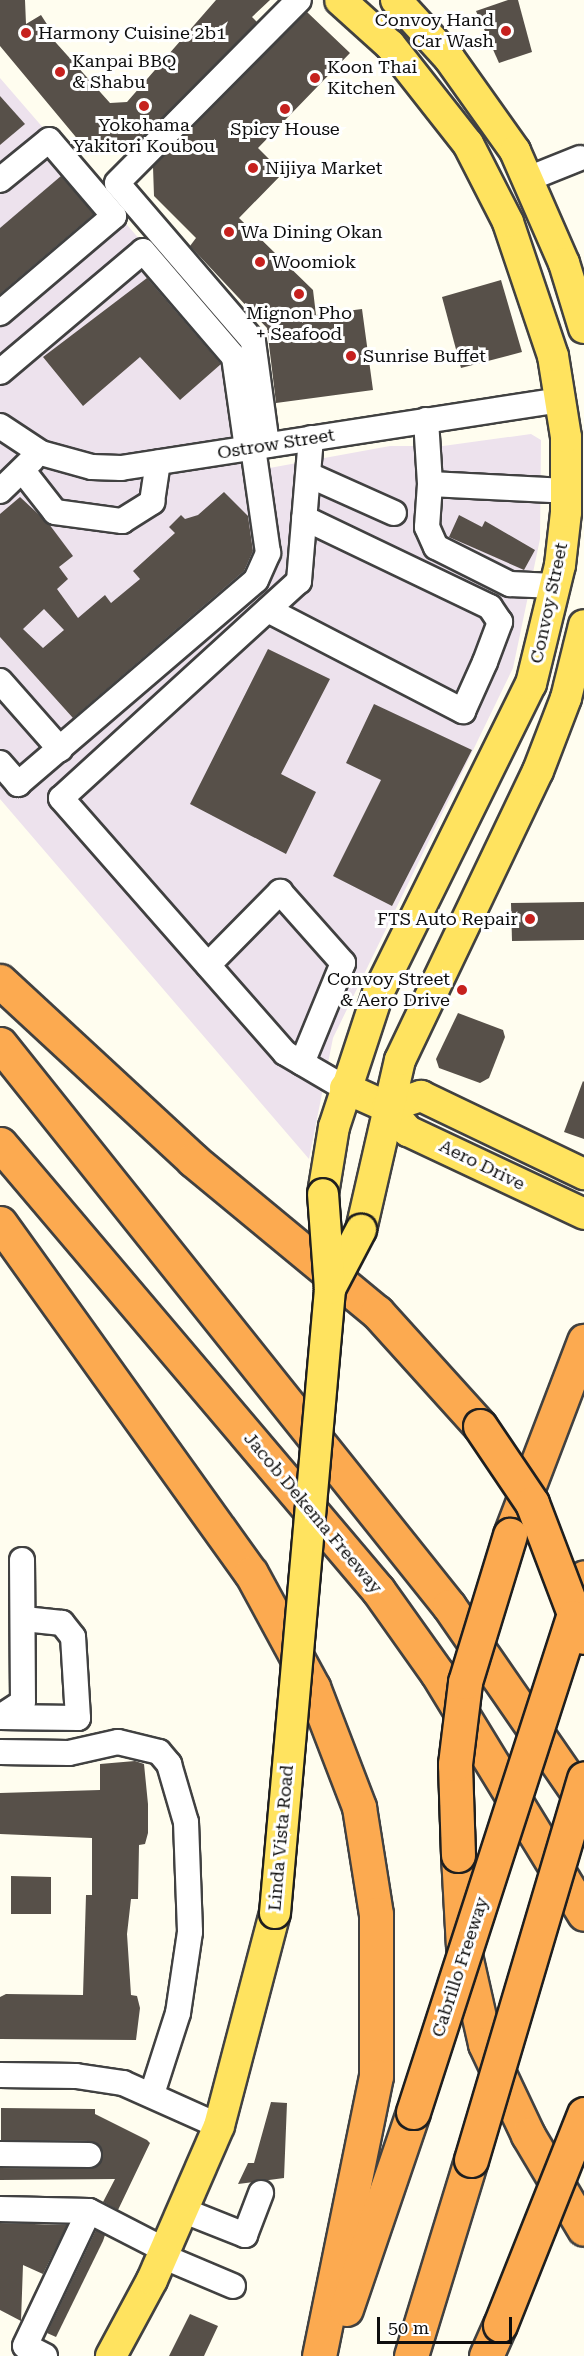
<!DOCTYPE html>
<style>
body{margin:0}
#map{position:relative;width:584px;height:2356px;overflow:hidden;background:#fffdef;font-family:"Roboto Serif",serif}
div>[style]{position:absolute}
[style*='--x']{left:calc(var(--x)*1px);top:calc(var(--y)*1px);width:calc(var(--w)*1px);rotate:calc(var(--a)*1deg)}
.industrial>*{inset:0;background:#ede2ed}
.building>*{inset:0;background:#575049}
.roads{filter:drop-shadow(2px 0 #414141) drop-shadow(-2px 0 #414141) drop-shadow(0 2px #414141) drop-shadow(0 -2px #414141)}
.minor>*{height:24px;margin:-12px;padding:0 12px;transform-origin:12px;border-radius:12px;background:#fff}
.major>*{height:30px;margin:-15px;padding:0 15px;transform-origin:15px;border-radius:15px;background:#ffe35f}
.highway>*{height:33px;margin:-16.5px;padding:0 16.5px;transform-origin:16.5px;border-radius:16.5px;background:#fcaa50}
.bridges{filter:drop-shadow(2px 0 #1f1f1f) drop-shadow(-2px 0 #1f1f1f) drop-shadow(0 2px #1f1f1f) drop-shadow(0 -2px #1f1f1f)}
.major-bridge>*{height:30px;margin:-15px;padding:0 15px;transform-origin:15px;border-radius:15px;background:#ffe35f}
.highway-bridge>*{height:33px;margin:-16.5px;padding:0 16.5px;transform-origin:16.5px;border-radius:16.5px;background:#fcaa50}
.dots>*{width:16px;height:16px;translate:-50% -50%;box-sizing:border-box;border:3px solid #fff;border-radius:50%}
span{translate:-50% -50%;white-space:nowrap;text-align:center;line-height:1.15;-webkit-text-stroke:6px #fff;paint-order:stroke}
.poi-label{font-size:18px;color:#0e0e0e}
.right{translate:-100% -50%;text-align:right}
.left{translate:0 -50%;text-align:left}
.street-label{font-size:18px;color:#0e0e0e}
.scale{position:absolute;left:377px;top:2317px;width:135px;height:27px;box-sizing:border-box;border:3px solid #0e0e0e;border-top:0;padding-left:8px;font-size:18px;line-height:21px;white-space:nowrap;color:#0e0e0e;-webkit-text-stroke:4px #fff;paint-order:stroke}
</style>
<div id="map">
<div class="industrial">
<i style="clip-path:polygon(0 78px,250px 367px,264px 469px,390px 446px,443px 446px,531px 434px,541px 440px,540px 539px,513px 668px,333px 1038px,309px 1159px,0 799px)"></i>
</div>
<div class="building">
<i style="clip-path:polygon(0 0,25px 0,26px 24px,41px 15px,52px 32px,49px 35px,110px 103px,127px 102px,216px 0,270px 0,252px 17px,257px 22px,131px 149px,85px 148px,0 46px)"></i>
<i style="clip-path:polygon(508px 0,518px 0,532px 52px,499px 63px,476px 11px)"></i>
<i style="clip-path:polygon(307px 12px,350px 53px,258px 148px,283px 173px,239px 218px,313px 290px,316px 315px,362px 309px,373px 390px,276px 403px,267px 328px,190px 246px,196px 238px,154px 196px,153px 167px)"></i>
<i style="clip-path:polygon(0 96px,25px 124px,0 145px)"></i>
<i style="clip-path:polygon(61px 176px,94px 214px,0 294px,0 228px)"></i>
<i style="clip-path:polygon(147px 278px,221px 364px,180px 400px,140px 357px,83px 406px,43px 357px)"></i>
<i style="clip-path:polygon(501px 280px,522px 352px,461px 368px,442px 297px)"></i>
<i style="clip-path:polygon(evenodd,224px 492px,248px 516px,253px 551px,244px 571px,73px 718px,0 637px,0 514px,20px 497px,49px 524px,73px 556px,59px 567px,68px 579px,57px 589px,78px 618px,105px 595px,111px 603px,140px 579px,133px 571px,175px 533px,169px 527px,181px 515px,185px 519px,198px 515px,224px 492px,44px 609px,64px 630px,43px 648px,23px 629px,44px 609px)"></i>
<i style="clip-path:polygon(459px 515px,482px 527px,485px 521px,535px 550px,524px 570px,449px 537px)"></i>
<i style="clip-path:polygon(268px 649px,330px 679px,281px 774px,316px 792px,286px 854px,190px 804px)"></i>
<i style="clip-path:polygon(374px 704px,472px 750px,392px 906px,333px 876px,381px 780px,346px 763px)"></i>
<i style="clip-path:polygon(584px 902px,584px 940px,512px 941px,511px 903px)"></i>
<i style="clip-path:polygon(458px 1013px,503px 1030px,505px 1037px,489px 1078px,480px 1083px,439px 1068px,436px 1059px)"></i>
<i style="clip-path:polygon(583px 1081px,584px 1082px,584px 1139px,564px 1132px)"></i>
<i style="clip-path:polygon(135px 1761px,144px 1764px,148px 1804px,148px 1833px,145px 1844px,139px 1845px,138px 1899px,131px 1899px,127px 1934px,131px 1995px,137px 1996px,140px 2008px,136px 2040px,0 2039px,0 1997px,6px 1994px,83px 1995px,86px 1895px,92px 1895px,92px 1838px,0 1834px,0 1793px,100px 1790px,100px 1764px)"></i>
<i style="clip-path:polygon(11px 1876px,51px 1877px,51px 1914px,11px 1914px)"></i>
<i style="clip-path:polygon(271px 2102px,287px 2103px,284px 2178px,238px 2184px,248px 2163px,254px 2163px)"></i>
<i style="clip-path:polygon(1px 2108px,95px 2109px,95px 2114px,147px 2140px,150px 2143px,118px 2210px,103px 2202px,115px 2179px,0 2180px,0 2168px,89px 2169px,103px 2155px,90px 2141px,1px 2140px)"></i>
<i style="clip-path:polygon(0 2223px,67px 2225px,43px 2274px,23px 2265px,21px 2321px,0 2310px)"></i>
<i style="clip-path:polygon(96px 2230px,105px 2235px,103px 2241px,56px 2337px,47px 2333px)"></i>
<i style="clip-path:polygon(190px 2314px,218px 2326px,204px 2356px,169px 2356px)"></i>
</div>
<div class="roads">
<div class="minor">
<i style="--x:528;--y:179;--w:56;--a:-22"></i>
<i style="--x:0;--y:180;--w:63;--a:-39.2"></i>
<i style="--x:49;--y:140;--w:100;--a:49.5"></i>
<i style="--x:114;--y:216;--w:150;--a:139.6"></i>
<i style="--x:0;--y:372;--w:187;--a:-40.2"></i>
<i style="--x:143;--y:251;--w:140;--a:49.4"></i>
<i style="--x:234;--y:357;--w:92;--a:81.9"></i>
<i style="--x:426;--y:420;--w:64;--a:86.4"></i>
<i style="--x:430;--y:484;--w:136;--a:2.9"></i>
<i style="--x:0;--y:426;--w:49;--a:33.4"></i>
<i style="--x:41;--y:453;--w:53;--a:15.4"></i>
<i style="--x:92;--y:467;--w:29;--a:2"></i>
<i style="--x:121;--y:468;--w:444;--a:-8.8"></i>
<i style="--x:311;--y:438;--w:144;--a:94.8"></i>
<i style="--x:299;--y:581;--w:322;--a:137.6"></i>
<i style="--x:61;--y:798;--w:339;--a:48.7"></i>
<i style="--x:285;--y:1053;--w:69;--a:30.3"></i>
<i style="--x:267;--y:445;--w:105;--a:-97.7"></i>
<i style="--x:253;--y:341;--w:208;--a:-130.7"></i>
<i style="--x:117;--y:183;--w:258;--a:-45.2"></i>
<i style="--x:23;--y:471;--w:52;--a:52"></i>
<i style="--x:55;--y:512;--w:68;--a:7.7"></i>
<i style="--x:122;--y:521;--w:36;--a:-32"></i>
<i style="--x:152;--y:502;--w:40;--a:-81.5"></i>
<i style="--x:309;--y:475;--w:93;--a:24.1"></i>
<i style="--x:430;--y:484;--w:43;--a:94"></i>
<i style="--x:427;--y:527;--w:22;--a:66"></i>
<i style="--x:436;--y:547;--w:83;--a:26.6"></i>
<i style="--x:510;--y:584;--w:45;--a:2.5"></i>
<i style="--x:0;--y:491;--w:45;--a:-44.1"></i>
<i style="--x:268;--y:610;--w:220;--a:27.4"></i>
<i style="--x:463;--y:711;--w:54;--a:-65.8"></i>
<i style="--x:485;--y:662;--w:43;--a:-69.4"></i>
<i style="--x:500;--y:622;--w:18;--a:-124"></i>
<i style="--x:490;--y:607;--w:206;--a:-154.4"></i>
<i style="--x:0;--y:681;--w:91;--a:48.6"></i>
<i style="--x:0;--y:763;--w:28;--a:49"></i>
<i style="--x:18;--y:784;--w:313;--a:-40.6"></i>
<i style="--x:256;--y:580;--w:30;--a:-66"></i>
<i style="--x:268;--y:553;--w:107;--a:-98.1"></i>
<i style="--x:208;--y:965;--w:103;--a:-45.4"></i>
<i style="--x:280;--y:892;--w:95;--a:48.4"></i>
<i style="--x:343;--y:963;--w:108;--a:112.3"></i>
<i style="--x:0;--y:1717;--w:78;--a:0.7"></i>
<i style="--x:78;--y:1718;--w:81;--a:-93.5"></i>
<i style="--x:73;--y:1637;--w:18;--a:-128"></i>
<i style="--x:62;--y:1623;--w:38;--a:-174"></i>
<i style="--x:0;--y:1717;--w:27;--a:-33"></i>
<i style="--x:23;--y:1702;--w:142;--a:-90.4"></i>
<i style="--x:0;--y:1752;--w:69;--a:0.8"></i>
<i style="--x:69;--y:1753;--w:50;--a:-12.7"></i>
<i style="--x:118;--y:1742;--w:42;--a:13.7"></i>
<i style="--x:159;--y:1752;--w:16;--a:50"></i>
<i style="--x:169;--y:1764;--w:60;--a:73.7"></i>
<i style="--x:186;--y:1822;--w:110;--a:87.9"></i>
<i style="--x:190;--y:1932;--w:82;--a:98.4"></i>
<i style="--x:178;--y:2013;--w:85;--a:107.8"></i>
<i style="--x:0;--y:2075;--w:76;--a:0.8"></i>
<i style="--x:76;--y:2076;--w:48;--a:8.5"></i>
<i style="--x:123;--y:2083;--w:105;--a:24.1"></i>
<i style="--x:0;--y:2154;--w:89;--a:0.6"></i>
<i style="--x:0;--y:2209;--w:89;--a:1.3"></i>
<i style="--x:182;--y:2210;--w:68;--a:21.6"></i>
<i style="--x:245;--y:2235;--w:45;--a:-69.1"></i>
<i style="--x:162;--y:2256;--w:77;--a:22.9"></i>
<i style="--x:45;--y:2356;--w:22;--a:-153"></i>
<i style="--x:25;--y:2346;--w:149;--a:-64.6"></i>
<i style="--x:89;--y:2211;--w:85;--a:27.2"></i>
</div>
<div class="major">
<i style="--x:396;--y:0;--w:79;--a:47.6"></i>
<i style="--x:449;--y:58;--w:114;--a:54.6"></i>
<i style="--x:515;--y:151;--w:122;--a:66.4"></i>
<i style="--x:564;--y:263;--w:68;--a:72.9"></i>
<i style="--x:345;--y:1088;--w:46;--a:24.3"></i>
<i style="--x:387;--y:1107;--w:32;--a:49"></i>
<i style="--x:408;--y:1131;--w:195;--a:25.2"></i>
<i style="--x:387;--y:1107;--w:36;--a:-18"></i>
<i style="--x:421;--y:1096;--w:181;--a:25.6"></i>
<i style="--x:323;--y:1194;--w:68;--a:-80.7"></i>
<i style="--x:334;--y:1127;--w:141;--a:-71.8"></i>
<i style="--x:378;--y:993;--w:345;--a:-63.7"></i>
<i style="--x:531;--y:684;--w:122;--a:-76.3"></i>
<i style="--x:560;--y:565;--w:53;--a:-83.5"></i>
<i style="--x:566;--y:512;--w:75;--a:-90"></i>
<i style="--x:566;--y:437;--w:82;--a:-99.1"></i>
<i style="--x:553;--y:356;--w:141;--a:-108.6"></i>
<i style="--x:508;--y:222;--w:88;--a:-117.1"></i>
<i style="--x:468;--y:144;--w:126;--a:-128.2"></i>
<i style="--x:390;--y:45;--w:67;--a:-138"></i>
<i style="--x:361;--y:1230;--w:174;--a:-77.1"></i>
<i style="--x:400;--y:1060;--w:320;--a:-64.5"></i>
<i style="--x:538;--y:771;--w:78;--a:-69"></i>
<i style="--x:566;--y:698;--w:75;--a:-76.1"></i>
<i style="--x:111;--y:2356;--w:86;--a:-61.7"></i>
<i style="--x:152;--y:2280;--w:168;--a:-66.5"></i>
<i style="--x:219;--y:2126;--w:220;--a:-75.3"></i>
</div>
<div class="highway">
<i style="--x:0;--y:981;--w:263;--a:42.8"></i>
<i style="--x:193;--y:1160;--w:239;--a:39.6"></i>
<i style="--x:377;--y:1312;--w:154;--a:47.9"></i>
<i style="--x:0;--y:1044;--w:719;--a:51.38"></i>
<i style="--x:449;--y:1606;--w:238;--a:55.4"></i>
<i style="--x:0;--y:1144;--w:585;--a:49.72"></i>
<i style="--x:378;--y:1590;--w:102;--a:54.6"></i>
<i style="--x:437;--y:1673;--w:282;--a:58.6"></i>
<i style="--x:0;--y:1223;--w:431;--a:54.4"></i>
<i style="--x:251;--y:1573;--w:130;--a:61.5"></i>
<i style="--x:313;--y:1687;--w:129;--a:69"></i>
<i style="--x:359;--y:1807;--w:108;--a:81"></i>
<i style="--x:376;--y:1914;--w:162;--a:90"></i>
<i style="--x:376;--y:2076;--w:286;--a:101.5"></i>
<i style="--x:510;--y:1535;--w:208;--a:-69.1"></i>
<i style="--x:573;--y:1617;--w:41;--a:-74.6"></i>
<i style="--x:458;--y:1855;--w:91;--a:86.9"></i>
<i style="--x:463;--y:1946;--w:100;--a:77.3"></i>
<i style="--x:485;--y:2044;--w:101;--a:64.7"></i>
<i style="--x:528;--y:2135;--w:109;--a:59.2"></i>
<i style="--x:346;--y:2309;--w:208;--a:-71.2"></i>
<i style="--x:411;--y:2356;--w:205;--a:-73"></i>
<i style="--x:486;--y:2356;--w:34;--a:-66"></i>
</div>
</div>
<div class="bridges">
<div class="major-bridge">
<i style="--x:330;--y:1289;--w:67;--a:-62.3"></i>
<i style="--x:275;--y:1913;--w:626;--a:-84.96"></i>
<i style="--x:330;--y:1289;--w:95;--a:-94.2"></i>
</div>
<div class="highway-bridge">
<i style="--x:480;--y:1426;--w:93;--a:56"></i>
<i style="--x:532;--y:1503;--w:143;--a:69.2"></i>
<i style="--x:458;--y:1855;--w:91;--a:-91.9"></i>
<i style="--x:455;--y:1764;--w:83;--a:-83"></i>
<i style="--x:465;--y:1682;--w:154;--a:-73"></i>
<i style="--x:413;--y:2112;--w:520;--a:-72.09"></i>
<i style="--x:471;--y:2160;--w:398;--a:-73.5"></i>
<i style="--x:500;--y:2325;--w:227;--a:-68.3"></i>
</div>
</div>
<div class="dots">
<i style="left:506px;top:31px;background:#c6211e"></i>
<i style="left:26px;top:33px;background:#c6211e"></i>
<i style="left:60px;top:72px;background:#c6211e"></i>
<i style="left:315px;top:78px;background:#c6211e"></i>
<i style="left:144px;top:106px;background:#c6211e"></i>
<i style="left:285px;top:109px;background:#c6211e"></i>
<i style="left:253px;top:168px;background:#c6211e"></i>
<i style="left:229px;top:232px;background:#c6211e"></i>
<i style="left:260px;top:262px;background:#c6211e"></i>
<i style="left:299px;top:294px;background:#c6211e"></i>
<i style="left:351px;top:356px;background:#c6211e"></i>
<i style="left:530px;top:919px;background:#c6211e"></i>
<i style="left:462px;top:990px;background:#c6211e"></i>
</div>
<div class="poi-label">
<span class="right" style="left:494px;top:31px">Convoy Hand<br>Car Wash</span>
<span class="left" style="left:38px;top:33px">Harmony Cuisine 2b1</span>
<span class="left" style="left:72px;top:72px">Kanpai BBQ<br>&amp; Shabu</span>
<span class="left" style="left:327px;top:78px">Koon Thai<br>Kitchen</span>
<span style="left:144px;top:136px">Yokohama<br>Yakitori Koubou</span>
<span style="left:285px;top:129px">Spicy House</span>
<span class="left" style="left:265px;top:168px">Nijiya Market</span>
<span class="left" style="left:241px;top:232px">Wa Dining Okan</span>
<span class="left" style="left:272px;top:262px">Woomiok</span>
<span style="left:299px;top:324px">Mignon Pho<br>+ Seafood</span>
<span class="left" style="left:363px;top:356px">Sunrise Buffet</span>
<span class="right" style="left:518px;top:919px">FTS Auto Repair</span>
<span class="right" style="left:450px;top:990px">Convoy Street<br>&amp; Aero Drive</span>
</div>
<div class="street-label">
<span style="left:276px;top:444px;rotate:-9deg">Ostrow Street</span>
<span style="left:549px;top:603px;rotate:-78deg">Convoy Street</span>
<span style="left:482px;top:1165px;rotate:26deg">Aero Drive</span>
<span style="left:313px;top:1513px;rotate:50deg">Jacob Dekema Freeway</span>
<span style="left:281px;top:1838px;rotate:-85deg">Linda Vista Road</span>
<span style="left:460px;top:1967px;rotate:-72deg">Cabrillo Freeway</span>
</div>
<div class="scale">50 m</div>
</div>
